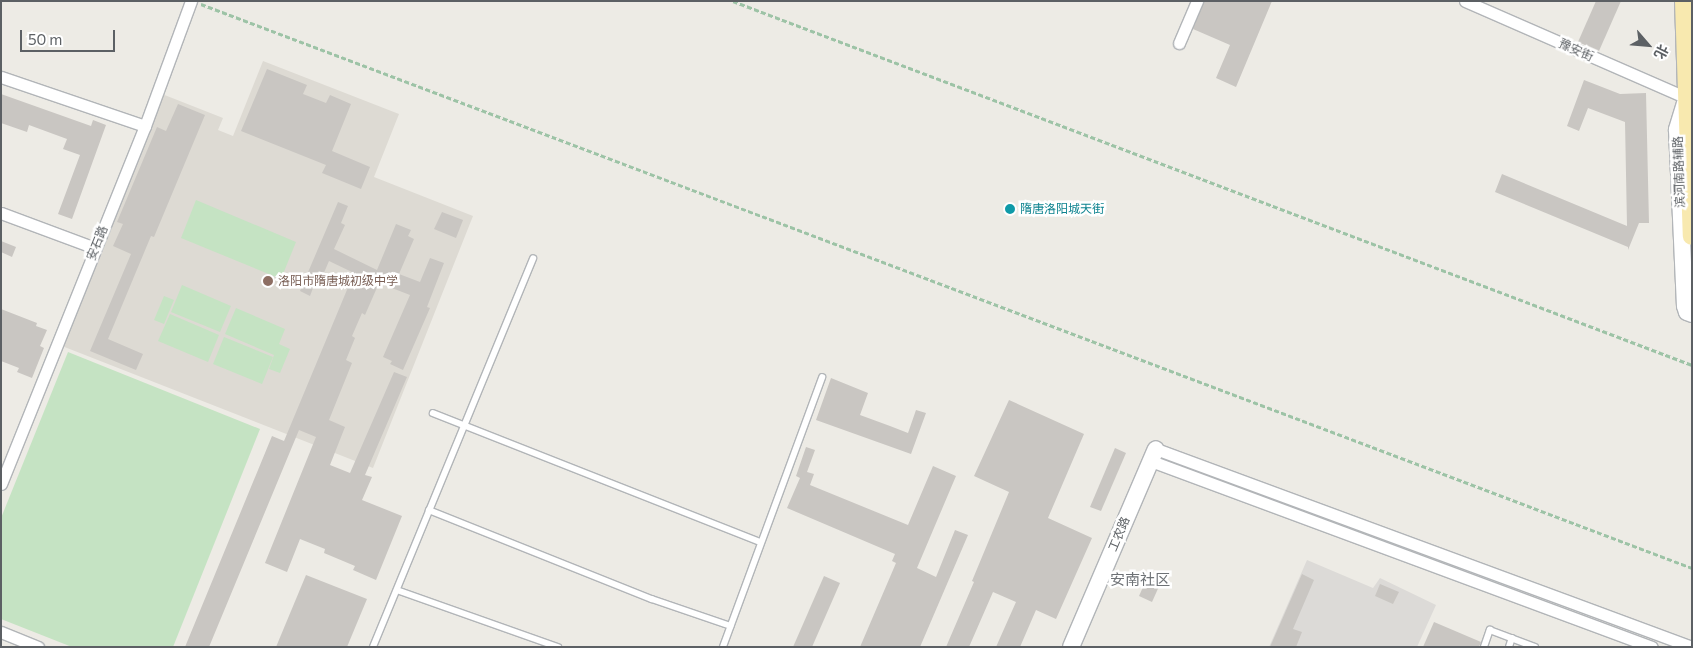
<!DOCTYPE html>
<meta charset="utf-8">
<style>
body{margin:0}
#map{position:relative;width:1693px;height:648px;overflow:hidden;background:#edebe5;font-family:Commissioner,"Noto Sans SC",sans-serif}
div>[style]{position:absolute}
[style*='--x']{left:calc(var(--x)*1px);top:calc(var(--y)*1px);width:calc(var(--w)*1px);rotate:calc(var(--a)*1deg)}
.industrial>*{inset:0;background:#dcdad7}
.education>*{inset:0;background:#dddad3}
.green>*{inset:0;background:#c5e3c3}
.building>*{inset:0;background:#c9c6c2}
.path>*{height:2.5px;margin-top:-1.25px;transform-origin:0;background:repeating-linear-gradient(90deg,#9dc3a6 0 5px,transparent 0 7.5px)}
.roads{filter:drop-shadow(1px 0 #b2b5b8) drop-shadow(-1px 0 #b2b5b8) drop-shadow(0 1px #b2b5b8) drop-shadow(0 -1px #b2b5b8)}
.lane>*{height:5.5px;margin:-2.75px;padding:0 2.75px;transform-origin:2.75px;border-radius:2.75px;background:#fff}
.street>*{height:11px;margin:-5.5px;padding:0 5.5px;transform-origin:5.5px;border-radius:5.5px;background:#fff}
.secondary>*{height:16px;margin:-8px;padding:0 8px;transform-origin:8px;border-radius:8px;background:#fff}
.primary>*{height:18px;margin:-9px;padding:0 9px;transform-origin:9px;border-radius:9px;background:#f8e9af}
.dots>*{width:14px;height:14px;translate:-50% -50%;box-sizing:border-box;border:2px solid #fff;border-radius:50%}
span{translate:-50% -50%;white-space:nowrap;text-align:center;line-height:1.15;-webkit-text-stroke:5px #fff;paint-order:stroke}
.street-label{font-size:12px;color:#5c6064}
.culture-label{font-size:12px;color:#0d838f}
.left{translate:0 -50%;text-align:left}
.education-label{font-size:12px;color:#785e54}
.quarter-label{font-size:15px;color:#6e7276}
.frame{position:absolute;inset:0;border:2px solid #5c6064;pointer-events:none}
.north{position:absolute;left:1623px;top:20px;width:50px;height:50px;-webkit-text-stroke:4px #fff;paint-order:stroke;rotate:117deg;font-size:14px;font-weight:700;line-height:20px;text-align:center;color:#5c6064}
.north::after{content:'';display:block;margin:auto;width:18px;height:22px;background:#5c6064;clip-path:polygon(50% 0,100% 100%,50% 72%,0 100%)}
.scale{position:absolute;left:20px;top:30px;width:95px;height:22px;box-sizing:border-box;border:2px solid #5c6064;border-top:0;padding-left:6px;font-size:15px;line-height:18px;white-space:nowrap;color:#5c6064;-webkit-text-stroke:4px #fff;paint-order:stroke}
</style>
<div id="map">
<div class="industrial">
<i style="clip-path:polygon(1307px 560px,1373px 588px,1380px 578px,1436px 605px,1417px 647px,1269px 647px)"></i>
</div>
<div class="education">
<i style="clip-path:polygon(263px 61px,399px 114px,374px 177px,473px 216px,373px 468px,62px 346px,162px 94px,223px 118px,218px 130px,233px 136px)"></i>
</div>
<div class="green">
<i style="clip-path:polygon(196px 200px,296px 242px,281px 279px,181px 238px)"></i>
<i style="clip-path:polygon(182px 285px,231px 306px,220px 332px,171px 312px)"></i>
<i style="clip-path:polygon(164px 296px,174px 300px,164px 324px,154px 320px)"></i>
<i style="clip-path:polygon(236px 308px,285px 329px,279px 344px,290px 349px,280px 373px,269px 369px,274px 355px,225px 334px)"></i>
<i style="clip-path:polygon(170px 314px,219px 335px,208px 362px,158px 341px)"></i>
<i style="clip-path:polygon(224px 337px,273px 357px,262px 384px,213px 364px)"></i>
<i style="clip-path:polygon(68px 352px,260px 429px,173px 647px,72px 647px,1px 619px,1px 518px)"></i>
</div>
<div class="building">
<i style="clip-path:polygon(1204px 1px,1272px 1px,1236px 87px,1216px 78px,1230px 45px,1193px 29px)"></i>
<i style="clip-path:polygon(1596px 1px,1621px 1px,1599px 51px,1578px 42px)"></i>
<i style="clip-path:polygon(267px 69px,307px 85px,303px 94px,326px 103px,330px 95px,351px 104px,332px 151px,370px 167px,361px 189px,322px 173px,326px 165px,241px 131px)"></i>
<i style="clip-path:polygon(1584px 80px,1620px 94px,1646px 93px,1649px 223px,1639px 223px,1628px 250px,1628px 247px,1495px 192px,1502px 174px,1627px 226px,1625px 122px,1588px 108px,1579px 131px,1567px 126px)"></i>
<i style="clip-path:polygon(1px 94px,91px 126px,93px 120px,106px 125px,72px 219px,58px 214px,80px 155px,63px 149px,67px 139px,29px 125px,27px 132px,1px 123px)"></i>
<i style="clip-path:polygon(178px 104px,205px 115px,154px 237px,151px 236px,108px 339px,143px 354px,136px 370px,90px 351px,131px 254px,113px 246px,123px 224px,117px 222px,157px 127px,166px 131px)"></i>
<i style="clip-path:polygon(338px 202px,348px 206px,341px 223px,345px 225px,334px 249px,377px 270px,396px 224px,411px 230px,408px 236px,414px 239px,399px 274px,420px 282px,430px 258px,444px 263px,427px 307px,430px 308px,403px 370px,390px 364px,392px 361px,383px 357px,410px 295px,379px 283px,365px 315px,362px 313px,352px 336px,355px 338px,346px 360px,352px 363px,329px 420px,345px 427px,330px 465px,350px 473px,394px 372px,407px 377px,365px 475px,372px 477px,362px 500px,402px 516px,376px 580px,353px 570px,355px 566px,324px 553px,325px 549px,300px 539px,287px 572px,265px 563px,316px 437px,299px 430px,209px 647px,185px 647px,272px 436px,284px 441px,354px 273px,329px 261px,320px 282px,316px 280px,310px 296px,300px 291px)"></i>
<i style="clip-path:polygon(442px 212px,463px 220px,456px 238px,434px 229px)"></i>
<i style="clip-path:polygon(1px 241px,16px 247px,12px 257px,1px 252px)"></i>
<i style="clip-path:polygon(1px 309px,37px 323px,36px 326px,47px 330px,40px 346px,44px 348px,32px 378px,17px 372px,19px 368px,1px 361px)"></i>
<i style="clip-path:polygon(831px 378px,868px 393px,860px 415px,890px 426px,908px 433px,916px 410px,926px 413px,911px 454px,816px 420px)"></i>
<i style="clip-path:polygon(1009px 400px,1084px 434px,1048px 518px,1092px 538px,1056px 619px,1036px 610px,1020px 647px,996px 647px,1016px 602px,993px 592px,969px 647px,946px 647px,974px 582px,972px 581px,1009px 492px,974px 476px)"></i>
<i style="clip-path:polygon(806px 447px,815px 450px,807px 472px,814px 474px,810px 485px,908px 525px,933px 466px,956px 476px,917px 568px,936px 577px,955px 530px,968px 535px,920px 647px,860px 647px,896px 563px,892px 561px,895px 554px,787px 508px,800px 478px,796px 476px)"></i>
<i style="clip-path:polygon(1115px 448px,1126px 453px,1101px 511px,1090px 507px)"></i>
<i style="clip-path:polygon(1302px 574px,1314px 580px,1293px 629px,1302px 632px,1296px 647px,1270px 647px)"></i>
<i style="clip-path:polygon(306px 575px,367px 599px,347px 647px,276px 647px)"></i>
<i style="clip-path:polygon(824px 576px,840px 583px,812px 647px,793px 647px)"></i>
<i style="clip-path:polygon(1148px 576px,1161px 582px,1152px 602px,1139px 596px)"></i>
<i style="clip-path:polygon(1380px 584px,1399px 592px,1393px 604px,1375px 596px)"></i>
<i style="clip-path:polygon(1434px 622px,1481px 642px,1479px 647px,1423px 647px)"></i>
</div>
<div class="path">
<i style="--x:733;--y:1;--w:1026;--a:20.78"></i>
<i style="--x:201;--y:4;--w:1594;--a:20.72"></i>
</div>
<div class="roads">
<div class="lane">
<i style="--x:433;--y:413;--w:352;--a:21.5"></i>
<i style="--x:429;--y:510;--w:240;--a:21.8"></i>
<i style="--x:652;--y:599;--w:83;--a:18.9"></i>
<i style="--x:397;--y:590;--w:171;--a:19.5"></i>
<i style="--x:373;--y:647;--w:420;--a:-67.6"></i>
<i style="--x:723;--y:647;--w:287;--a:-69.8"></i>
<i style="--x:1484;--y:647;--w:18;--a:-71"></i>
<i style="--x:1490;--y:630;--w:48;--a:20.7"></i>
<i style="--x:1509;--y:647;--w:9;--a:-72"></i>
</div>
<div class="street">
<i style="--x:1465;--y:1;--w:242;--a:23.6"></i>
<i style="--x:1179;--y:43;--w:46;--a:-66.8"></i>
<i style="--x:1;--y:77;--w:152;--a:18.8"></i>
<i style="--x:1;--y:213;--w:100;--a:20.4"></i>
<i style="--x:1156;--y:449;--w:571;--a:20.27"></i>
<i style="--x:1151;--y:461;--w:534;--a:20.37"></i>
<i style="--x:1;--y:484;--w:386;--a:-68.1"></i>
<i style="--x:145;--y:126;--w:133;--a:-69.8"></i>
<i style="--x:1;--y:632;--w:40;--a:22"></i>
</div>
<div class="secondary">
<i style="--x:1685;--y:103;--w:28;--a:107"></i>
<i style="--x:1677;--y:130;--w:176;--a:87.4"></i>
<i style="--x:1685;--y:306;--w:6;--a:72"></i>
<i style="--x:1687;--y:312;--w:5;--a:22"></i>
<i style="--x:1071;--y:647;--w:215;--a:-66.8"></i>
</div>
<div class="primary">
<i style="--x:1684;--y:1;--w:235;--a:88.1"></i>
</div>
</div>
<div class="dots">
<i style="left:1010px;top:209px;background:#0f9aa8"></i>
<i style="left:268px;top:281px;background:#8d6e63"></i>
</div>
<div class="street-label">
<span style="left:1576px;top:50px;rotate:24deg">豫安街</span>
<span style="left:1679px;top:172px;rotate:-92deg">滨河南路辅路</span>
<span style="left:97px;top:243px;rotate:-68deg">安石路</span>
<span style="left:1119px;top:534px;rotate:-67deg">工农路</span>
</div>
<div class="culture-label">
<span class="left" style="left:1020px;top:209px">隋唐洛阳城天街</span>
</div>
<div class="education-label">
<span class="left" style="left:278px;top:281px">洛阳市隋唐城初级中学</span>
</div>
<div class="quarter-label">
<span style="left:1140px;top:580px">安南社区</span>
</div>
<div class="frame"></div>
<div class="north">北</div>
<div class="scale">50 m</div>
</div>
